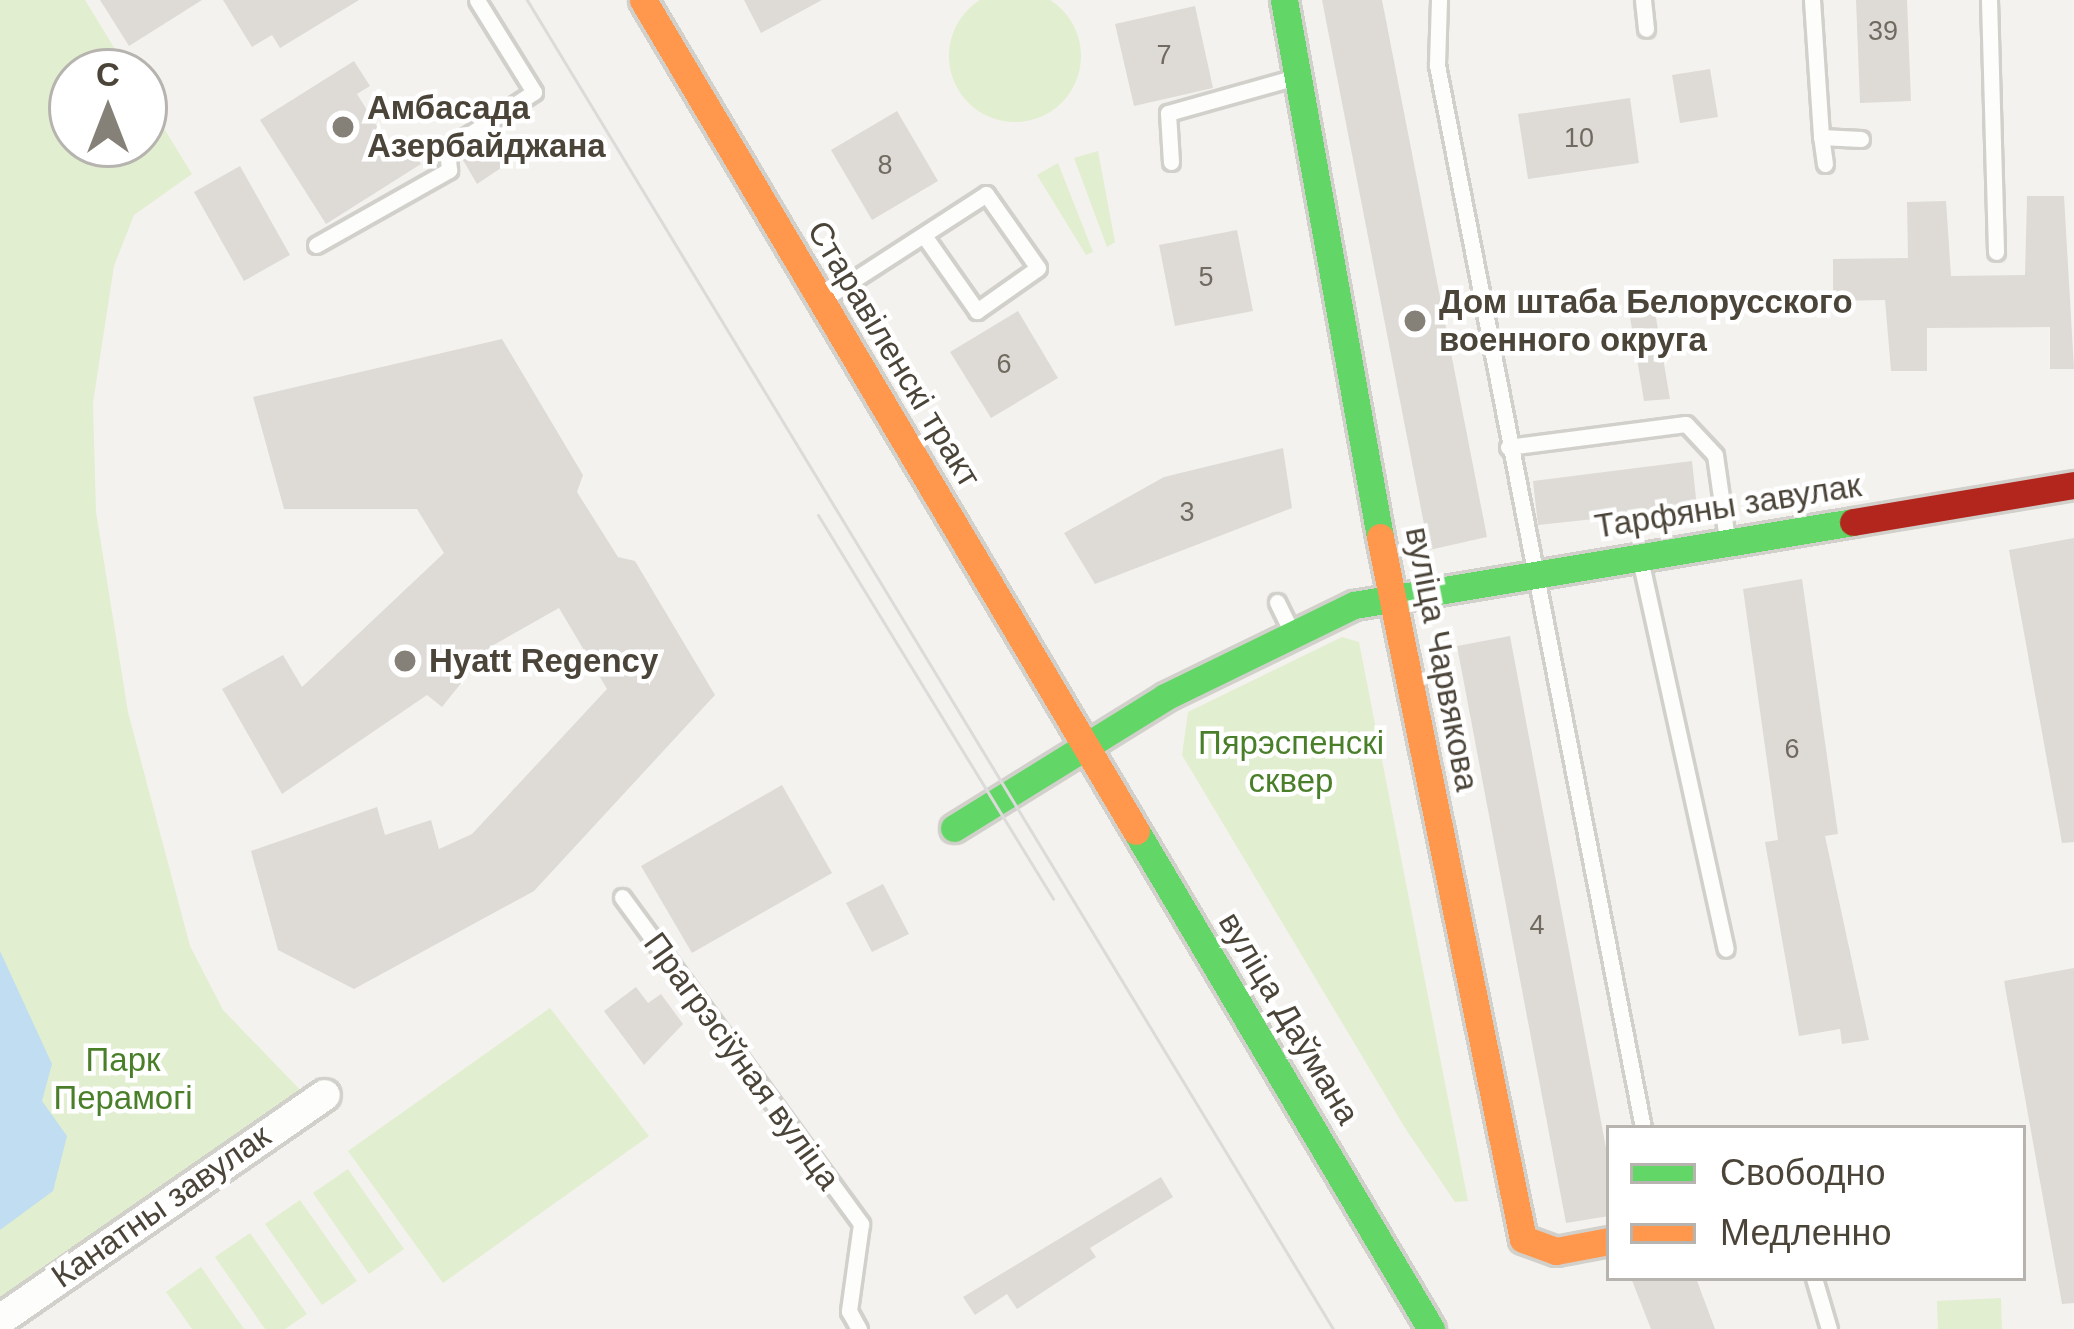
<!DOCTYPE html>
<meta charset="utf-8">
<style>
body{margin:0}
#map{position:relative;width:2074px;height:1329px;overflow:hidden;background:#f4f2ee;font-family:Arial,sans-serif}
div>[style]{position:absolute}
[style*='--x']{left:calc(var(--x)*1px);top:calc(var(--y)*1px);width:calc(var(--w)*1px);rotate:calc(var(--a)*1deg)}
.green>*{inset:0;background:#e1eecf}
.round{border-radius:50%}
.water>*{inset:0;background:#c0ddf1}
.building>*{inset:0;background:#dedbd6}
.roads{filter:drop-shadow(3px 0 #d2d0cb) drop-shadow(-3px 0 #d2d0cb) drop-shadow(0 3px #d2d0cb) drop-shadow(0 -3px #d2d0cb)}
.lane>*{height:15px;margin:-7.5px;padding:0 7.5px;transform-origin:7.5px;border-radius:7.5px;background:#fdfdfc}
.street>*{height:30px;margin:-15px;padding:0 15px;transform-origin:15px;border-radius:15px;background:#fdfdfc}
.fast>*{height:27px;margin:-13.5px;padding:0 13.5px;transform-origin:13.5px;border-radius:13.5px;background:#63d668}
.slow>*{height:27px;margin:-13.5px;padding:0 13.5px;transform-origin:13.5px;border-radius:13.5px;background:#ff974d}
.jam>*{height:27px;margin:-13.5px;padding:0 13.5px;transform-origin:13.5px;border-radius:13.5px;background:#b3261e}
.tram>*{height:3px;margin:-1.5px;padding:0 1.5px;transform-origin:1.5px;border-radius:1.5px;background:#dbdbda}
.dots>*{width:33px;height:33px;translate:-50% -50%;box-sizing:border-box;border:6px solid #fff;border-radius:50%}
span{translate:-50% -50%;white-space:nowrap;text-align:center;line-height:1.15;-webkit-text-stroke:9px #fff;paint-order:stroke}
.number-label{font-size:27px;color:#706a61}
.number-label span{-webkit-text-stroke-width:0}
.poi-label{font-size:33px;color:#4b4439;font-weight:700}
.left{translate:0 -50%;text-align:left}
.street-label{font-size:33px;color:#4b4439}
.park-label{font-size:33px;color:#4a7f2a}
.legend{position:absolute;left:1606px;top:1125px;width:420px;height:156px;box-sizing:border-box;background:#fff;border:3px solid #b7b4b0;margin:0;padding:15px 21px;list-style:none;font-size:36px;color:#4b4439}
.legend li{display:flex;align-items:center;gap:24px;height:60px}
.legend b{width:60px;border:3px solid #b7b4b0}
.north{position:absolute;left:48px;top:48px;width:120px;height:120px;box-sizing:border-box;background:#fff;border:3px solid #b7b4b0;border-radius:50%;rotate:0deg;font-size:33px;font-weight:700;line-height:48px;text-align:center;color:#4b4439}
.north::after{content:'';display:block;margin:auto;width:42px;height:54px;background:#868178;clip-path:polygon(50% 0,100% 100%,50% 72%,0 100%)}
</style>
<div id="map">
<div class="green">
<i class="round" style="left:949px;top:-10px;width:132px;height:132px"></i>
<i style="clip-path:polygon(0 0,85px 0,129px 72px,72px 72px,72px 144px,144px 144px,144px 96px,192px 174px,134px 215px,114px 266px,93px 403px,96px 512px,128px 712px,190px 946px,223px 1010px,307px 1097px,0 1319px)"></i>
<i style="clip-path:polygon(1098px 151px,1115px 242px,1107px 247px,1074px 158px)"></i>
<i style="clip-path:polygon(1058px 163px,1093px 252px,1086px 255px,1037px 175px)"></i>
<i style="clip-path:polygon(1342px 637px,1359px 642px,1468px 1201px,1455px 1202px,1405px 1128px,1182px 755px,1188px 712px)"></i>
<i style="clip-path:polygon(550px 1008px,649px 1136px,443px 1283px,348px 1151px)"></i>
<i style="clip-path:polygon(348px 1169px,404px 1249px,369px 1274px,313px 1193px)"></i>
<i style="clip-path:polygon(300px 1200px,357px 1281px,322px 1305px,265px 1224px)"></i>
<i style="clip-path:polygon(250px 1233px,307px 1314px,285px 1329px,265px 1329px,215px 1257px)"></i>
<i style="clip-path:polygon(201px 1267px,244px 1329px,192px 1329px,166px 1292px)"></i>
<i style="clip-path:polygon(2001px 1298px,2002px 1329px,1938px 1329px,1937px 1301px)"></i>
</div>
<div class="water">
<i style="clip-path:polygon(0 951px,52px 1064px,42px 1101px,67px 1136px,53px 1191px,0 1230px)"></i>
</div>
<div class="building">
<i style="clip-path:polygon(100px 0,202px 0,129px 46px)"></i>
<i style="clip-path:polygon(223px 0,359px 0,280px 48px,272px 35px,252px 47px)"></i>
<i style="clip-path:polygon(744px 0,822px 0,761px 33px)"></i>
<i style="clip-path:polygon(1322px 0,1382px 0,1487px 537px,1429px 550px)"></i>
<i style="clip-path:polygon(1856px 0,1907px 0,1911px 101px,1860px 103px)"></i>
<i style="clip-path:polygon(1195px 6px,1213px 88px,1134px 106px,1115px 24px)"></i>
<i style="clip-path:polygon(354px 61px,370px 86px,357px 94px,391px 149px,406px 140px,421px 164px,326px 224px,260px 120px)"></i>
<i style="clip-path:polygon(1710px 69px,1718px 117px,1680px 123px,1672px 75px)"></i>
<i style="clip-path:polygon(1630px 98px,1639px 163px,1528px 179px,1518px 114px)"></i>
<i style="clip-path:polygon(897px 111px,938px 181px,872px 220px,831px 150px)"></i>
<i style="clip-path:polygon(486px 138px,504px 166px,477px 184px,460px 155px)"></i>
<i style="clip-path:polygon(240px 166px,290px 255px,244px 281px,194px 192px)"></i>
<i style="clip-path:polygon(2027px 196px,2064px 196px,2074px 369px,2050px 369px,2050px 327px,1927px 328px,1927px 371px,1891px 371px,1885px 300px,1833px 301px,1833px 259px,1908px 258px,1907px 202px,1946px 201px,1951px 276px,2025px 275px)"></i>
<i style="clip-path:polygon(1237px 230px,1253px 311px,1175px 326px,1159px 245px)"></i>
<i style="clip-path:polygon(1654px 306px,1670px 399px,1644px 401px,1629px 311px)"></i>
<i style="clip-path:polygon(1018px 311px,1058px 378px,991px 418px,950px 352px)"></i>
<i style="clip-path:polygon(502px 339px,583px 475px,577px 492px,618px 557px,635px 561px,715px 695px,534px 891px,354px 989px,278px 950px,251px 851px,377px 807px,385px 835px,431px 820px,439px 849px,472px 834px,607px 689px,559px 608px,490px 647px,442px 707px,427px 695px,282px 794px,222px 689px,283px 655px,302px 687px,444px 553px,417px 509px,284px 509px,253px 397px)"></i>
<i style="clip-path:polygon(1283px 448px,1292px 508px,1095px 584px,1064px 533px,1164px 477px)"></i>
<i style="clip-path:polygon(1692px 461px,1697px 508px,1538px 525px,1533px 481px)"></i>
<i style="clip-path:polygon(2074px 538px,2074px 842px,2062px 843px,2009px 550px)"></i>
<i style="clip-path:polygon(1802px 579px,1838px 834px,1825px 836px,1869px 1040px,1842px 1044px,1840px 1029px,1799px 1036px,1765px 842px,1778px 840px,1743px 589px)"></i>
<i style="clip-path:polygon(1510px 636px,1609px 1164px,1609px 1216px,1566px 1223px,1457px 646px)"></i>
<i style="clip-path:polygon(782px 785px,832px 873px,692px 953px,641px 866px)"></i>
<i style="clip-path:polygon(883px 884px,909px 934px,872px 952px,846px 903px)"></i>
<i style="clip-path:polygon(2074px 968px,2074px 1303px,2062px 1304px,2004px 981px)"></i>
<i style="clip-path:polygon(636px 987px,648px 1003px,661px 994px,683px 1024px,644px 1065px,604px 1011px)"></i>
<i style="clip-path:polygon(1161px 1177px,1173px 1197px,1090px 1248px,1096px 1257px,1017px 1309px,1007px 1294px,975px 1315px,963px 1297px)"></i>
<i style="clip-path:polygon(1631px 1278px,1696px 1278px,1715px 1329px,1651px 1329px)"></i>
</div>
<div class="roads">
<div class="lane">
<i style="--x:1439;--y:0;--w:65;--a:91.8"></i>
<i style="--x:1437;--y:65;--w:1083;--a:79.03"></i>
<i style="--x:1643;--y:0;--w:29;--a:84"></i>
<i style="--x:1812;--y:0;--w:137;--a:86.2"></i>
<i style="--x:1989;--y:0;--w:252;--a:88.4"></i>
<i style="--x:1171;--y:162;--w:49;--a:-93.5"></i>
<i style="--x:1168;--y:113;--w:133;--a:-15.7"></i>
<i style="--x:1825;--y:164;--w:27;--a:-98"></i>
<i style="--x:1821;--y:137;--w:40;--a:2.9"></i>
<i style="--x:316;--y:245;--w:153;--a:-29.4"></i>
<i style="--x:449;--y:170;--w:21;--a:-95"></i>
<i style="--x:447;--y:149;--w:104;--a:-33.2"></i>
<i style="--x:534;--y:92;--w:108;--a:-121.8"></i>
<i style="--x:824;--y:299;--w:193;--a:-32.9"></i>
<i style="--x:986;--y:194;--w:90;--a:54.9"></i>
<i style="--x:1038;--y:268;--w:75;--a:144.8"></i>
<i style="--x:977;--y:311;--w:90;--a:-125.1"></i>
<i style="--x:1508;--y:447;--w:179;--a:-7.4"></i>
<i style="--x:1686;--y:424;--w:42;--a:46.9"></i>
<i style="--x:1715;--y:455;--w:85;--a:81.9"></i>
<i style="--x:1640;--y:559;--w:399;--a:77.6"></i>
<i style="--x:1277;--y:602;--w:32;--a:64"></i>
<i style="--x:622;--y:897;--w:405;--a:53.8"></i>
<i style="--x:861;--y:1224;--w:88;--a:97.9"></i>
<i style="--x:849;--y:1311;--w:21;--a:61"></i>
<i style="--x:1814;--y:1278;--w:53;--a:73.6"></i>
</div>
<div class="street">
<i style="--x:0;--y:1320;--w:395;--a:-34.7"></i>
</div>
<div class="fast">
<i style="--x:1284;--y:0;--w:546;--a:79.86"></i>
<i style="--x:954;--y:828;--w:248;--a:-31.8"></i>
<i style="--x:1165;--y:697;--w:210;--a:-26"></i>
<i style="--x:1354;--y:605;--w:506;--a:-9.44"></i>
<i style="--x:1136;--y:831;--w:579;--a:59.36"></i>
</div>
<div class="slow">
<i style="--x:643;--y:0;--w:966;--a:59.32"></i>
<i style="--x:1380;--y:537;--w:716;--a:78.49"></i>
<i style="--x:1523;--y:1239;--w:35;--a:20"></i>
<i style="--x:1556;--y:1251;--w:54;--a:-10.7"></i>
</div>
<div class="jam">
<i style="--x:1853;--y:522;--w:224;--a:-9.5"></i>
</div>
</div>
<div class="tram">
<i style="--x:527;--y:0;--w:1554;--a:58.76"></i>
<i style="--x:818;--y:515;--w:450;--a:58.5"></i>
</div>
<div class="dots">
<i style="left:343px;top:127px;background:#868178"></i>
<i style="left:1415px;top:321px;background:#868178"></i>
<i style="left:405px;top:661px;background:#868178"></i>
</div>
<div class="number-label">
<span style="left:1883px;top:32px">39</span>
<span style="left:1164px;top:56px">7</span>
<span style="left:1579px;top:139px">10</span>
<span style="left:885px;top:166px">8</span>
<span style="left:1206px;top:278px">5</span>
<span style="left:1004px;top:365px">6</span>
<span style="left:1187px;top:513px">3</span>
<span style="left:1792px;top:750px">6</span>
<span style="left:1537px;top:926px">4</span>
</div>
<div class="poi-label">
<span class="left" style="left:367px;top:127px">Амбасада<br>Азербайджана</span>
<span class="left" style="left:1439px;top:321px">Дом штаба Белорусского<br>военного округа</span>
<span class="left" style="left:429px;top:661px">Hyatt Regency</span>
</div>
<div class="street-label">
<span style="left:894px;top:354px;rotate:59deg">Старавіленскі тракт</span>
<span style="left:1728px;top:506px;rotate:-9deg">Тарфяны завулак</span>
<span style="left:1442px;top:659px;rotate:79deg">вуліца Чарвякова</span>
<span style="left:1289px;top:1018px;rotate:59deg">вуліца Даўмана</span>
<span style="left:742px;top:1061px;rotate:54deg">Прагрэсіўная вуліца</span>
<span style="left:161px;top:1206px;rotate:-35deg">Канатны завулак</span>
</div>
<div class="park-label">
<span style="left:1291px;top:762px">Пярэспенскі<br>сквер</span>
<span style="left:123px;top:1079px">Парк<br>Перамогі</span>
</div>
<ul class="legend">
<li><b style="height:15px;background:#63d668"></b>Свободно</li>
<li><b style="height:15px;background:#ff974d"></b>Медленно</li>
</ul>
<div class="north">С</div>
</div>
